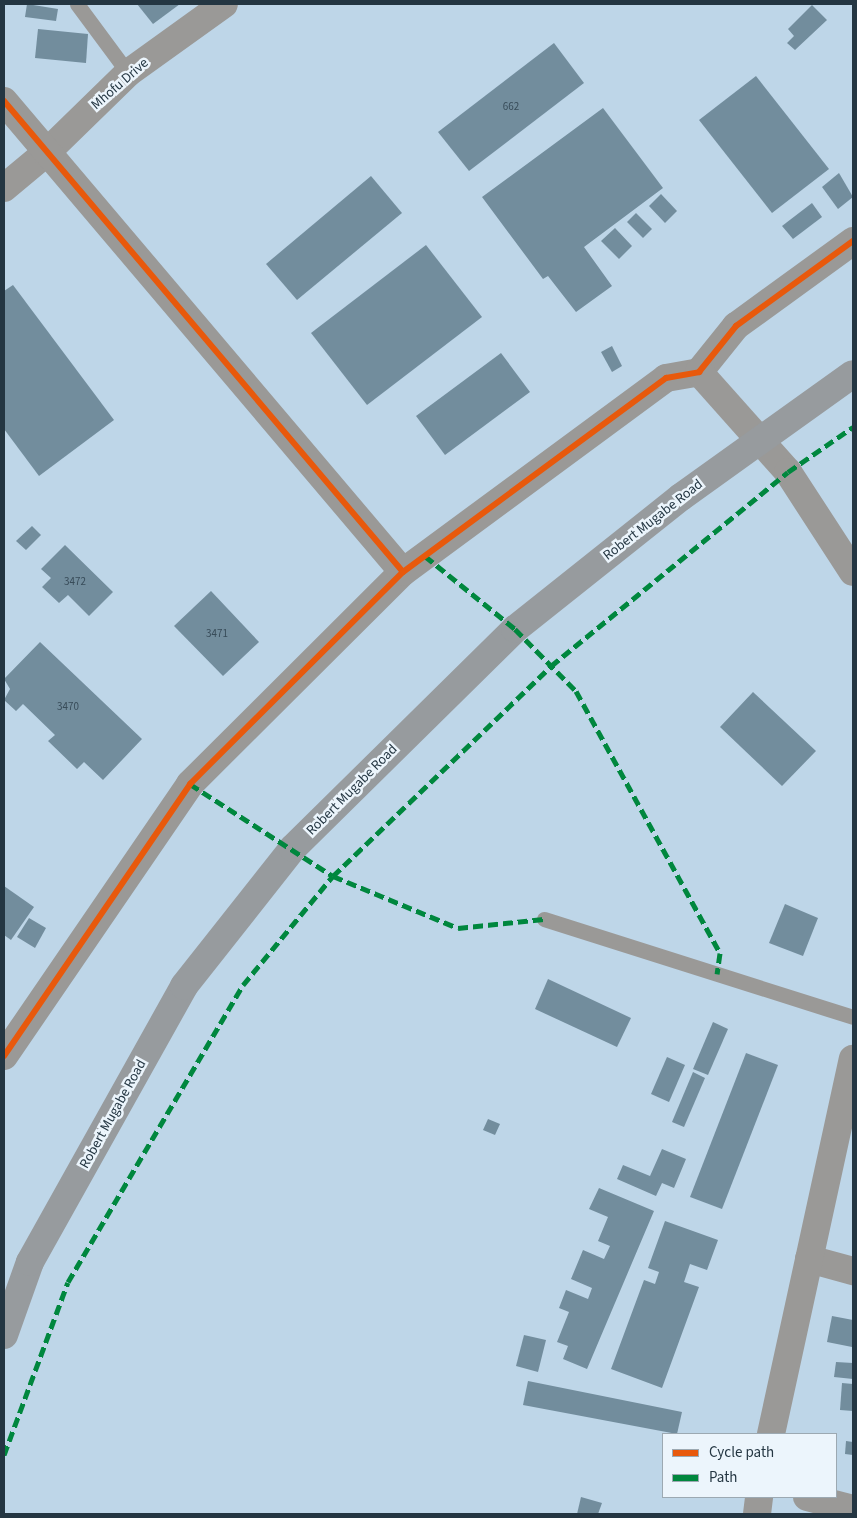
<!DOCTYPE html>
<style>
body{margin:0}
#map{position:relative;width:857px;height:1518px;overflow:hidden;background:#bed6e8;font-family:"Source Sans 3",sans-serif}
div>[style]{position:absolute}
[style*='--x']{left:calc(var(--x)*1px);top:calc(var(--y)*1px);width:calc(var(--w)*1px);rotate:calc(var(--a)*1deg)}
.building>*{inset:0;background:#728d9d}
.service>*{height:15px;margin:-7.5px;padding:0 7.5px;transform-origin:7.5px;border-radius:7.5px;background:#9a9997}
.minor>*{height:28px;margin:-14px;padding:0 14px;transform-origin:14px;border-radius:14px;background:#9a9997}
.tertiary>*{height:28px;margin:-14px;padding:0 14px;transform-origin:14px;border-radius:14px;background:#9a9997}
.primary>*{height:28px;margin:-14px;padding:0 14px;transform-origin:14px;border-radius:14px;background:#979b9e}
.quiet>*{height:5px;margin-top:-2.5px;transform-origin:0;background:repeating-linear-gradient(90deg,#00873e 0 10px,transparent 0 15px)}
.cycleway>*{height:6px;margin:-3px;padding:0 3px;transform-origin:3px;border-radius:3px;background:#e8590c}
span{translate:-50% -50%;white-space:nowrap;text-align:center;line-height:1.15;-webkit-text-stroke:5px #ecf5fc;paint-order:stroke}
.number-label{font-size:11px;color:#384c59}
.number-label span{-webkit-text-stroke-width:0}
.street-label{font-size:14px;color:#243642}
.frame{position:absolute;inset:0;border:5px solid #243642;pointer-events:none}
.legend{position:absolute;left:662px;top:1433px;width:175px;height:65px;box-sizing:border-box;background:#ecf5fc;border:1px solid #9ca9b2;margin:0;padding:6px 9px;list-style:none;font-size:15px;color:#243642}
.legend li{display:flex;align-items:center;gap:10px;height:25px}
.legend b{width:25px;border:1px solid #9ca9b2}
</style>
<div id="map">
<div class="building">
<i style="clip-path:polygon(27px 4px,58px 9px,56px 21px,25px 17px)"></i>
<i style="clip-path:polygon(137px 4px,180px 4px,153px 24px)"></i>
<i style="clip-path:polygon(812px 5px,827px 20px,795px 50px,787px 43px,794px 36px,788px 29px)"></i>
<i style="clip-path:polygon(38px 29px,88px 34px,86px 63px,35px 58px)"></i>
<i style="clip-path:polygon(554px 43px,584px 83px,469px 171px,438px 132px)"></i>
<i style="clip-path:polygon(756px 76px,829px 169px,772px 213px,699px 120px)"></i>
<i style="clip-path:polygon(603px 108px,663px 188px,584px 247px,612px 286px,576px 312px,548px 276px,543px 279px,482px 197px)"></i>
<i style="clip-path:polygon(839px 173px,853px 197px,838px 209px,822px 187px)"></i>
<i style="clip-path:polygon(371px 176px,402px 213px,297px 300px,266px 264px)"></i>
<i style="clip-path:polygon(661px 194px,677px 211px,665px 223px,649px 206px)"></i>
<i style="clip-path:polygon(812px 203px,822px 217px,793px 239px,782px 226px)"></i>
<i style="clip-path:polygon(636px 213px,652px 229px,643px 238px,627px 222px)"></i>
<i style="clip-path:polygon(615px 228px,632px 246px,619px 259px,601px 241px)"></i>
<i style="clip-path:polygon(426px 245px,482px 317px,367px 405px,311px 333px)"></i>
<i style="clip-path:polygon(13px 285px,114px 420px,39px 476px,4px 429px,4px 291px)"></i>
<i style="clip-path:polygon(612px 346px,622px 366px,612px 372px,601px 352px)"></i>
<i style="clip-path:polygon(501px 353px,530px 392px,445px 455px,416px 416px)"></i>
<i style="clip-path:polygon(32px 526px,41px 535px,26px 550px,16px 541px)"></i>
<i style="clip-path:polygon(65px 545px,113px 592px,89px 616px,68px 595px,59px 603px,42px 587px,51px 578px,41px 569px)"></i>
<i style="clip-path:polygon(211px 591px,259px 642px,223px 676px,174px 626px)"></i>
<i style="clip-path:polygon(40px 642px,142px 739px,103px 780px,84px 762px,77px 769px,48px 741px,55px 735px,23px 704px,16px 711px,4px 700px,10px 689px,4px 679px)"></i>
<i style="clip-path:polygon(753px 692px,816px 751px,782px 786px,720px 727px)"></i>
<i style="clip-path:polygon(4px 886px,34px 907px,11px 940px,4px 935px)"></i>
<i style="clip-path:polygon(785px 904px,818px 918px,803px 956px,769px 943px)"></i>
<i style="clip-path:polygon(29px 918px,46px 928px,35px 948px,17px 937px)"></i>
<i style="clip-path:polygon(548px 979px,631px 1018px,617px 1047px,535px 1009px)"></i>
<i style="clip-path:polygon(713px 1022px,728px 1029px,708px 1075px,693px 1069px)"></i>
<i style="clip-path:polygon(746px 1053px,778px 1065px,722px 1209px,690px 1197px)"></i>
<i style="clip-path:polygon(667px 1057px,685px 1065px,669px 1102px,651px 1094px)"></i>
<i style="clip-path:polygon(693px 1072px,705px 1078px,684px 1127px,672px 1122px)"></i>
<i style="clip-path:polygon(488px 1119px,500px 1124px,495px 1135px,483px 1130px)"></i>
<i style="clip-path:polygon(662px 1149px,686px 1159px,674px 1188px,662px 1183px,656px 1196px,617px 1179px,623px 1165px,650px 1176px)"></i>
<i style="clip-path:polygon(599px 1188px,654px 1211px,587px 1369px,563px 1359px,568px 1346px,557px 1342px,569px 1312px,559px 1308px,566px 1290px,588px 1299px,592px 1288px,571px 1279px,583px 1250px,604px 1259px,610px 1246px,598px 1241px,608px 1217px,589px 1209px)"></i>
<i style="clip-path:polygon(665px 1221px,718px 1240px,707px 1270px,690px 1264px,684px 1282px,699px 1287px,662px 1388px,611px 1369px,644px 1280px,655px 1284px,659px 1272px,648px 1268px)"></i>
<i style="clip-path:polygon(832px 1316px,853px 1320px,852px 1347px,827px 1342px)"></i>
<i style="clip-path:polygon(524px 1335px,546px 1340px,538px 1372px,516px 1366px)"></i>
<i style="clip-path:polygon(836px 1362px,853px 1363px,853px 1379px,834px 1377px)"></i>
<i style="clip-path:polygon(528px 1381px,682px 1412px,677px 1434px,523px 1405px)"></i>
<i style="clip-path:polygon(842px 1383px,853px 1384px,853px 1411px,840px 1410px)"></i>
<i style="clip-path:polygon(846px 1441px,853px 1442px,853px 1455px,845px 1454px)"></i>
<i style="clip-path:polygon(581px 1497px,602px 1503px,598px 1514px,577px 1514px)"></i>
</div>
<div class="service">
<i style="--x:77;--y:4;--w:86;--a:53.5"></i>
<i style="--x:544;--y:919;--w:324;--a:17.6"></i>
</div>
<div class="minor">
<i style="--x:4;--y:188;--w:55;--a:-39.8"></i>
<i style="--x:46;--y:153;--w:115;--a:-44.3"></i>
<i style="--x:128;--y:73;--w:118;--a:-35.7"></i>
<i style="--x:699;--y:372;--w:59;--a:-51.2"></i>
<i style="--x:736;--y:326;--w:145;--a:-36"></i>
<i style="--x:4;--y:1056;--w:330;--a:-55.6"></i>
<i style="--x:190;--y:784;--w:301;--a:-44.9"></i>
<i style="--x:809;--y:1259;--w:46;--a:15.3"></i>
<i style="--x:807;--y:1497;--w:48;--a:14.6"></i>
</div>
<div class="tertiary">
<i style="--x:4;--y:101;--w:617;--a:49.73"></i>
<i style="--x:403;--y:572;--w:327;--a:-36.4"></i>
<i style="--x:666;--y:378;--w:34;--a:-10"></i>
<i style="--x:699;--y:372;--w:134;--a:48.3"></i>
<i style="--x:788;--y:472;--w:119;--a:57"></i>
<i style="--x:771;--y:1434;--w:384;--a:-77.7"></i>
<i style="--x:757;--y:1514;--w:17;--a:-83"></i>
</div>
<div class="primary">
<i style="--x:4;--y:1335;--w:77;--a:-70.4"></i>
<i style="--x:30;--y:1262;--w:316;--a:-60.8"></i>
<i style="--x:184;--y:986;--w:176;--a:-51.7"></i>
<i style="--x:293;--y:848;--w:312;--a:-44.6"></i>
<i style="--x:515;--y:629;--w:212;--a:-38.5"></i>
<i style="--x:681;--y:497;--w:211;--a:-35.6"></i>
</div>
<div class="quiet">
<i style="--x:425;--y:556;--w:116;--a:39"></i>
<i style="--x:515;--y:629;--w:87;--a:45.5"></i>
<i style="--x:576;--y:691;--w:299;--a:61.2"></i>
<i style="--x:720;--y:953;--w:21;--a:98"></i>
<i style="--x:190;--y:784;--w:170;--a:32.8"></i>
<i style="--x:333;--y:876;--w:135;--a:22.6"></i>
<i style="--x:458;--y:928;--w:86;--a:-6"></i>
<i style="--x:4;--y:1455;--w:184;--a:-69.7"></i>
<i style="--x:68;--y:1282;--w:345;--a:-59.5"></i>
<i style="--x:243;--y:985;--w:141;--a:-50.5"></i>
<i style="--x:333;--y:876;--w:303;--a:-43.9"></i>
<i style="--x:551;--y:666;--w:306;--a:-39.3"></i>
<i style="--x:788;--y:472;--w:79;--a:-34.7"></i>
</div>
<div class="cycleway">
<i style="--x:4;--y:101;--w:617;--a:49.73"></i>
<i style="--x:4;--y:1056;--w:330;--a:-55.6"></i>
<i style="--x:190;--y:784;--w:301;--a:-44.9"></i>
<i style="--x:403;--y:572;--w:327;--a:-36.4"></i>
<i style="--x:666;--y:378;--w:34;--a:-10"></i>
<i style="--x:699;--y:372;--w:59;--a:-51.2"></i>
<i style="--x:736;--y:326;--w:145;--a:-36"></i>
</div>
<div class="number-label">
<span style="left:511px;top:107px">662</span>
<span style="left:75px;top:582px">3472</span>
<span style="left:217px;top:634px">3471</span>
<span style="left:68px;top:707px">3470</span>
</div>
<div class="street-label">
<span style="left:120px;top:84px;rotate:-41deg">Mhofu Drive</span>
<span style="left:653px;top:520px;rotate:-38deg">Robert Mugabe Road</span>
<span style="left:352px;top:790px;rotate:-45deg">Robert Mugabe Road</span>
<span style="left:113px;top:1114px;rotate:-61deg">Robert Mugabe Road</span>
</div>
<div class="frame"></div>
<ul class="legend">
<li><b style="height:6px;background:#e8590c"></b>Cycle path</li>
<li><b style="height:6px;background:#00873e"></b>Path</li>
</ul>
</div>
